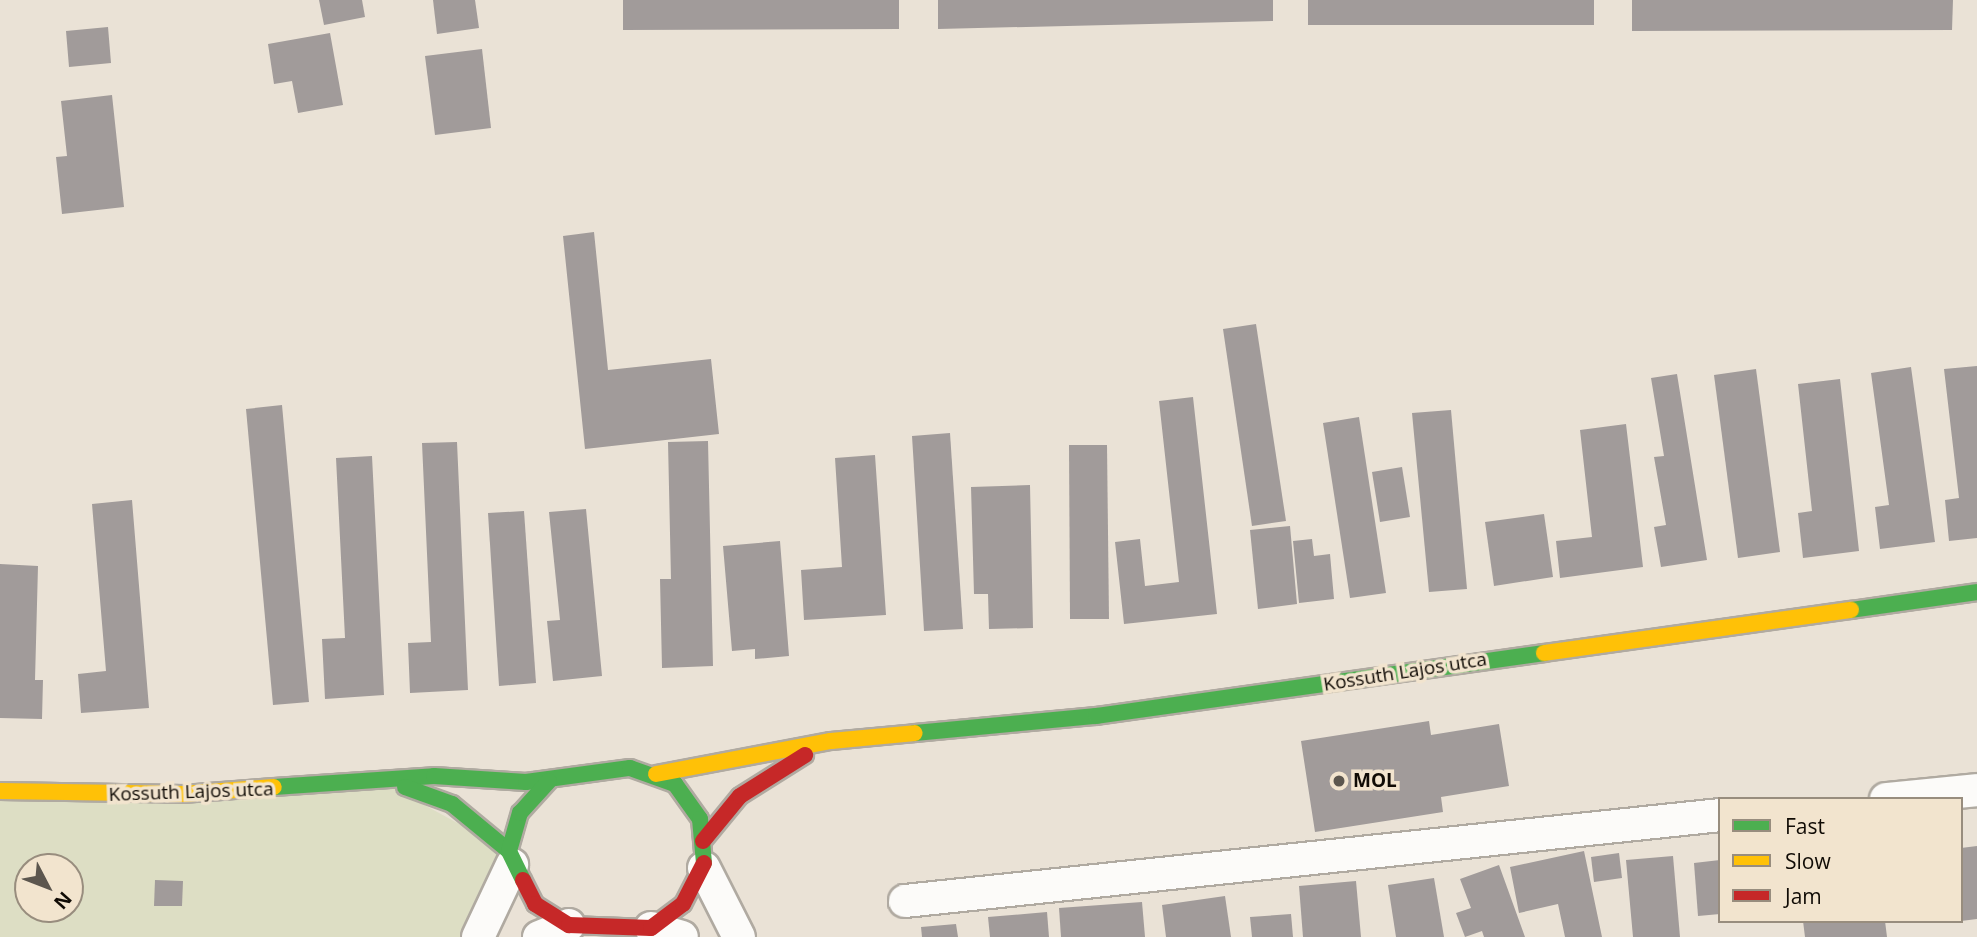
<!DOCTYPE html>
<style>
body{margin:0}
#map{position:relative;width:1977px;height:937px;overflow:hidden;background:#eae2d6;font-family:"Open Sans",sans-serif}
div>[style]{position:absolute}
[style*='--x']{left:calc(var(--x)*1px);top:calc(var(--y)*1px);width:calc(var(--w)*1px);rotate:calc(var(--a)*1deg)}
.green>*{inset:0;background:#dddec4}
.building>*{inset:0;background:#a19b9a}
.roads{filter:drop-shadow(2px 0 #b0aaa1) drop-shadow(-2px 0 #b0aaa1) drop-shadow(0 2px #b0aaa1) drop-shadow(0 -2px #b0aaa1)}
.street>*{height:32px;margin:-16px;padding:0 16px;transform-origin:16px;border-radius:16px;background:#fcfbf9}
.fast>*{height:16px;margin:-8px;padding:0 8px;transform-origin:8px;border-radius:8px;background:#4caf50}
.slow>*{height:16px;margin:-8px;padding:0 8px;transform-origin:8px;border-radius:8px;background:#ffc107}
.jam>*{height:16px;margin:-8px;padding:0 8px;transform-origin:8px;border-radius:8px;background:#c62828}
.dots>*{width:19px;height:19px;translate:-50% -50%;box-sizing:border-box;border:4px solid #f2e4ce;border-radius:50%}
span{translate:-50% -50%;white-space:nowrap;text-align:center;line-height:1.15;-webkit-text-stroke:7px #f2e4ce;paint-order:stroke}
.street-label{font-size:19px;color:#100b05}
.poi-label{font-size:19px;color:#100b05;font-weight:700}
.left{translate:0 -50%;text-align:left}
.legend{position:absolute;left:1718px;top:797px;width:245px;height:126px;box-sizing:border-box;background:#f2e4ce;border:2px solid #988d7e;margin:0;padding:9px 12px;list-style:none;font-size:21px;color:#100b05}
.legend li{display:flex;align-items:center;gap:14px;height:35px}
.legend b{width:35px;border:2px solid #988d7e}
.north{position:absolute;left:14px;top:853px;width:70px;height:70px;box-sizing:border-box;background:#f2e4ce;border:2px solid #988d7e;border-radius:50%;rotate:132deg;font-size:19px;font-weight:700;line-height:28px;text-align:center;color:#100b05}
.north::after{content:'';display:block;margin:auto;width:24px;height:32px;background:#5c564e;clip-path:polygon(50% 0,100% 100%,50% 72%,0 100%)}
</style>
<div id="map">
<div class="green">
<i style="clip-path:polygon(evenodd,382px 782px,509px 851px,478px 937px,0 937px,0 791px,382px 782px,28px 867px,70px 867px,70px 909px,28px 909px,28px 867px)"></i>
</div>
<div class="building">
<i style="clip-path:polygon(319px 0,362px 0,365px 17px,324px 25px)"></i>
<i style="clip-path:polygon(433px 0,475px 0,479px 28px,437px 34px)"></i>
<i style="clip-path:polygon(623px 0,899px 0,899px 29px,623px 30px)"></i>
<i style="clip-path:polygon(938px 0,1273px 0,1273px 21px,938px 29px)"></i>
<i style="clip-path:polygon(1308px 0,1594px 0,1594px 25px,1308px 25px)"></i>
<i style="clip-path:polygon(1632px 0,1953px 0,1952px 30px,1632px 31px)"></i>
<i style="clip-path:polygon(108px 27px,111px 63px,69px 67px,66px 31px)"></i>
<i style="clip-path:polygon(330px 33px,343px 105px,298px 113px,292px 81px,274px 84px,268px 44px)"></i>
<i style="clip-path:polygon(482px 49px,491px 128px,435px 135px,425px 56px)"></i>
<i style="clip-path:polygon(112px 95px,124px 207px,62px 214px,56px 157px,67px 156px,61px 101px)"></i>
<i style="clip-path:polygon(594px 232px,608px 370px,711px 359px,719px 434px,585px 449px,563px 236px)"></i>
<i style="clip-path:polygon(1256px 324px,1286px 521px,1252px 526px,1223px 329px)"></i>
<i style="clip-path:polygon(1977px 366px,1977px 538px,1949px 541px,1945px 500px,1959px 498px,1944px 369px)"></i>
<i style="clip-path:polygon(1911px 367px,1935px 542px,1880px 549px,1875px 507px,1889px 505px,1871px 373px)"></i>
<i style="clip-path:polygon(1756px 369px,1780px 552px,1738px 558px,1714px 375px)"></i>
<i style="clip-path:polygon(1677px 374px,1707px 560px,1661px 567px,1654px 527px,1666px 525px,1654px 457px,1664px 456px,1651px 378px)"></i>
<i style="clip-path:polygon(1840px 379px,1859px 551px,1803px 558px,1798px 513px,1812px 511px,1798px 384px)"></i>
<i style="clip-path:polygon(1193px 397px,1217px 614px,1124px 624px,1115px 542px,1140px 539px,1145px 586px,1179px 582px,1159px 401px)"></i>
<i style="clip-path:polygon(282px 405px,309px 702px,273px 705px,246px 409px)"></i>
<i style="clip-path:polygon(1451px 410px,1467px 589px,1429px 592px,1412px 413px)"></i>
<i style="clip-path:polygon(1359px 417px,1386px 593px,1350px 598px,1323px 423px)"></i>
<i style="clip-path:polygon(1626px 424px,1643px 567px,1560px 578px,1556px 541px,1592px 537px,1580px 430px)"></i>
<i style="clip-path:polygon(950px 433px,963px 629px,924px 631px,912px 436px)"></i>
<i style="clip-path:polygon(708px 441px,713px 666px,662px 668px,660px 579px,671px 579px,668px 442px)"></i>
<i style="clip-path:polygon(457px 442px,468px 690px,410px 693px,408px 643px,431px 642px,422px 443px)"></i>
<i style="clip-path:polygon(1069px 445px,1107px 445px,1109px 619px,1070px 619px)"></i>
<i style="clip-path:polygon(875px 455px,886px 615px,804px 620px,801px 570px,842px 567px,835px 458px)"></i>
<i style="clip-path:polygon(372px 456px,384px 695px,325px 699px,322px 639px,345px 638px,336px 458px)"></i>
<i style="clip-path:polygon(1402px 467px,1410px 517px,1380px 522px,1372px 472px)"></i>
<i style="clip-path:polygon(1030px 485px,1033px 628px,989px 629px,988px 594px,974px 594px,971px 487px)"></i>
<i style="clip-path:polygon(132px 500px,149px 708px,81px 713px,78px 674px,106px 671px,92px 504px)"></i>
<i style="clip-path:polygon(586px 509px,602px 676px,553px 681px,547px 621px,560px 620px,549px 512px)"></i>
<i style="clip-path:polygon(524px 511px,536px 683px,499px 686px,488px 513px)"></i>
<i style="clip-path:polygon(1544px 514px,1553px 577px,1494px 586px,1485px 522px)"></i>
<i style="clip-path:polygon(1290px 526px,1297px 604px,1258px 609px,1250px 530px)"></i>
<i style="clip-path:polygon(1312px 539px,1314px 556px,1330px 554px,1334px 599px,1299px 603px,1293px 541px)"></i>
<i style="clip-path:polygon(780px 541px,789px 656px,755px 659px,755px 649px,732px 651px,723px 546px)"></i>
<i style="clip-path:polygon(0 564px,38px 566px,35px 680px,43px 680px,42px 719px,0 718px)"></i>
<i style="clip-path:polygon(1429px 721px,1431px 735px,1499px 724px,1509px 786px,1441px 797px,1443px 812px,1315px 832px,1301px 741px)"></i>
<i style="clip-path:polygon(1977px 846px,1977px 919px,1961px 921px,1961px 848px)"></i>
<i style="clip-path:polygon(1584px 851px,1602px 937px,1565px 937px,1558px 904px,1519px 913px,1510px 867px)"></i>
<i style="clip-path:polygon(1619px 853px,1622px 878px,1594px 882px,1591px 857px)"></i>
<i style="clip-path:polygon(1673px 856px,1680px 937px,1633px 937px,1626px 860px)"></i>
<i style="clip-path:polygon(1720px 860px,1720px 914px,1698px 916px,1694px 863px)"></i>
<i style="clip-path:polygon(1499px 865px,1525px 937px,1484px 937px,1482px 931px,1465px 937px,1456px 913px,1471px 908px,1460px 879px)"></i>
<i style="clip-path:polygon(1434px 878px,1444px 937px,1396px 937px,1388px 885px)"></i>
<i style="clip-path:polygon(155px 880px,183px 881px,182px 906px,154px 906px)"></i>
<i style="clip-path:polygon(1356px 881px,1361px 937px,1303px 937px,1299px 886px)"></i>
<i style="clip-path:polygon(1225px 896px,1231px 937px,1166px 937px,1162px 905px)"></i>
<i style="clip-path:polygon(1142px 902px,1145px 937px,1061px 937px,1059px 908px)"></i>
<i style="clip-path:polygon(1047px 912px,1049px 937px,990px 937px,988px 917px)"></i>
<i style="clip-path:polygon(1291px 914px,1293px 937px,1252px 937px,1250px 917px)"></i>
<i style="clip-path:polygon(1803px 921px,1885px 921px,1887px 937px,1805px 937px)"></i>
<i style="clip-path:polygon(956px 924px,958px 937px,922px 937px,921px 927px)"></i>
</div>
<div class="roads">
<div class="street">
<i style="--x:1886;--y:799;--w:91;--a:-5.6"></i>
<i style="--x:704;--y:868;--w:77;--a:63.1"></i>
<i style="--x:905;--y:901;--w:820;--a:-6.02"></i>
<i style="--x:651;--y:928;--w:32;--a:16"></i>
<i style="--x:478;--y:937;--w:80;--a:-64.7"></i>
<i style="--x:539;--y:937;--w:32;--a:-22"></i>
</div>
<div class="fast">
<i style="--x:1851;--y:610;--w:127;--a:-8.1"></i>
<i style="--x:915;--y:733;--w:182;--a:-5.4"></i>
<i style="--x:1096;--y:716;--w:452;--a:-8"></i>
<i style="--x:274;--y:787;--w:160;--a:-3.9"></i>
<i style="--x:434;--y:776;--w:92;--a:3.7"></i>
<i style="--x:526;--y:782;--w:105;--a:-7.7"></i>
<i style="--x:630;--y:768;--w:48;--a:19.6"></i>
<i style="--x:675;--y:784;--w:43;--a:54.5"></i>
<i style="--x:700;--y:819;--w:44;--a:84.8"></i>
<i style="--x:405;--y:787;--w:50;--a:19.9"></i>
<i style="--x:452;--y:804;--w:74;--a:39.5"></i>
<i style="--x:523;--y:880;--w:32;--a:-116"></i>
<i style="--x:509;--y:851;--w:40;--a:-74"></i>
<i style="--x:520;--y:813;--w:43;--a:-47.8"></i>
</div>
<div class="slow">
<i style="--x:1544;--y:653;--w:310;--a:-8"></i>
<i style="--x:656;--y:774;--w:178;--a:-10.7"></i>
<i style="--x:831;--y:741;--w:84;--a:-5.4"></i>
<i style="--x:0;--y:791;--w:183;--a:0.9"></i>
<i style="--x:183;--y:794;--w:91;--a:-4.4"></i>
</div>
<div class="jam">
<i style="--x:703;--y:841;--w:58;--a:-50.6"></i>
<i style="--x:740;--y:796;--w:77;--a:-32.2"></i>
<i style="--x:523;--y:880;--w:27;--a:63"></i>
<i style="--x:535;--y:904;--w:40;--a:32"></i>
<i style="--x:569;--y:925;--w:82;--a:2.1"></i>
<i style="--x:651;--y:928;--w:40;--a:-37"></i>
<i style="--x:683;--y:904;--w:46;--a:-62.9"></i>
</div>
</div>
<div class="dots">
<i style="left:1339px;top:781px;background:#5c564e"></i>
</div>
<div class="street-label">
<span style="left:1405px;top:672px;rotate:-9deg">Kossuth Lajos utca</span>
<span style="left:191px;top:792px;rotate:-2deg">Kossuth Lajos utca</span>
</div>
<div class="poi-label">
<span class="left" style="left:1353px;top:781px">MOL</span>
</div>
<ul class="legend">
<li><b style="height:9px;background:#4caf50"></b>Fast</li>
<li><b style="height:9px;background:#ffc107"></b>Slow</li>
<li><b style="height:9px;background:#c62828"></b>Jam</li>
</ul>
<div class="north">N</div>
</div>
